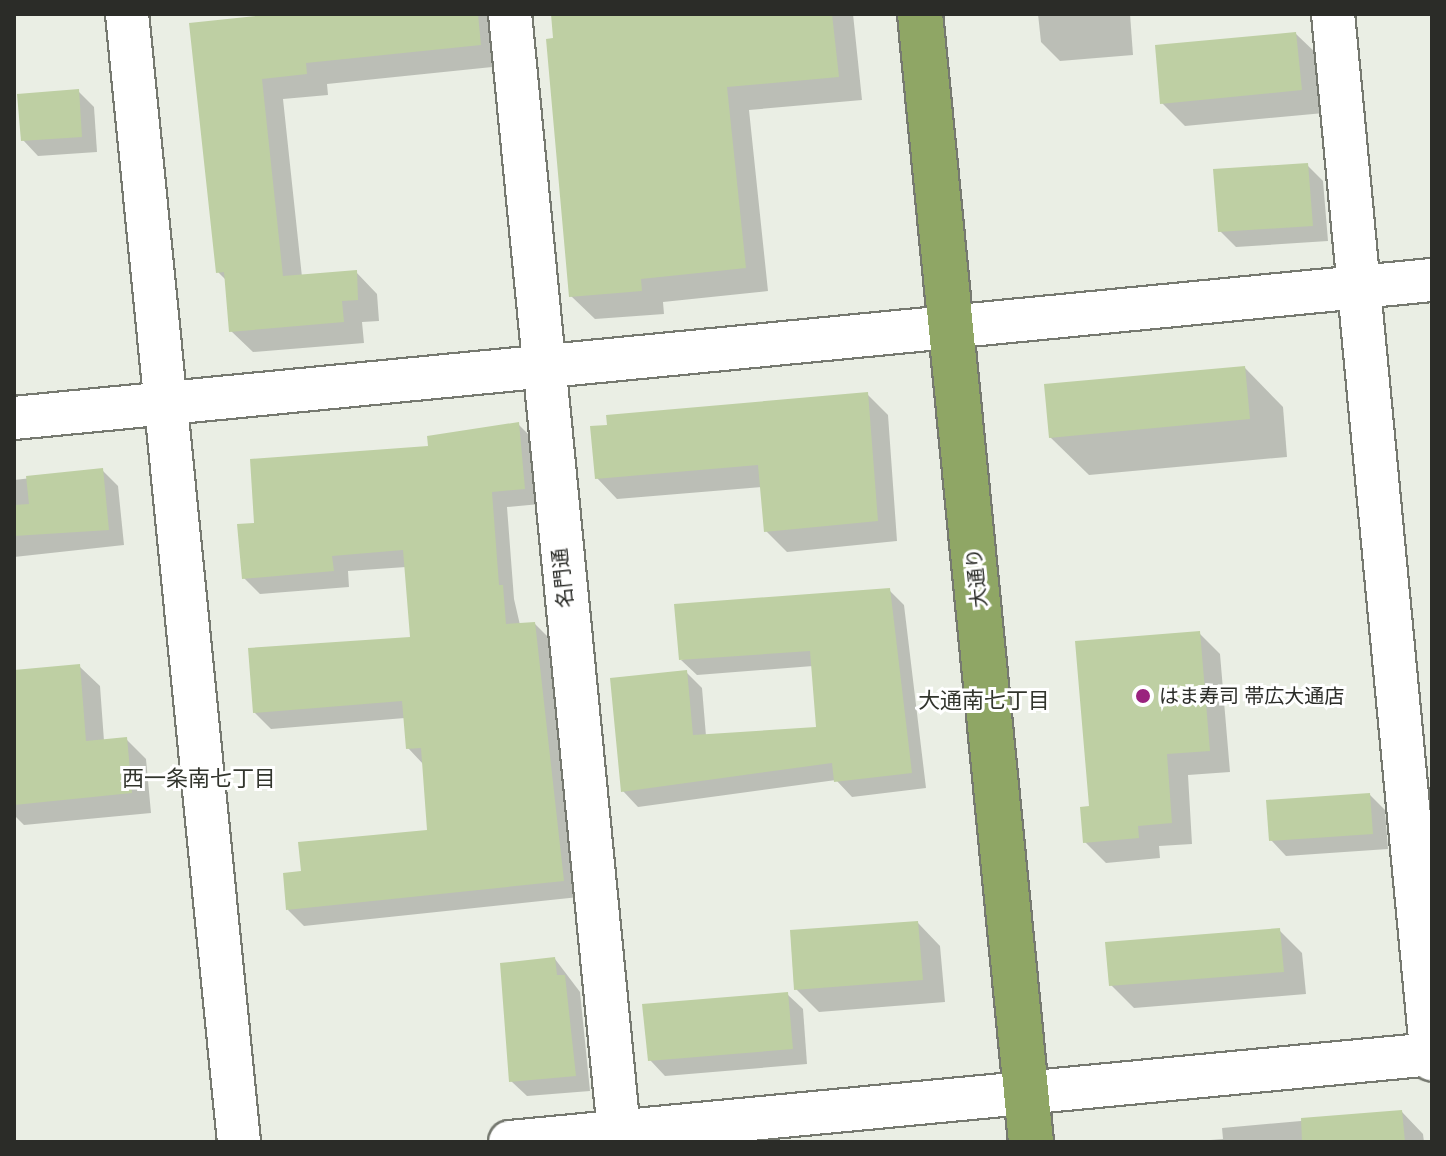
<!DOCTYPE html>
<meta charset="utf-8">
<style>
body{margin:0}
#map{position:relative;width:1446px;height:1156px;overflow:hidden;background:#eaeee4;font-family:"DM Sans","Noto Sans JP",sans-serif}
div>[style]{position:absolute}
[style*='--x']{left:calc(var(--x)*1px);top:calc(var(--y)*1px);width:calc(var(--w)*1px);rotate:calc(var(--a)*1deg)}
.shadow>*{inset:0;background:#0003}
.building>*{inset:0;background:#becfa3}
.roads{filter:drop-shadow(2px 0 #767970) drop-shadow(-2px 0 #767970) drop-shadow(0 2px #767970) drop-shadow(0 -2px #767970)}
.minor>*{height:42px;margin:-21px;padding:0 21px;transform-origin:21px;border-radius:21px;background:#fff}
.highway>*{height:44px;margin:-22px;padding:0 22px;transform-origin:22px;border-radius:22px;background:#8fa665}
.dots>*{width:22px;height:22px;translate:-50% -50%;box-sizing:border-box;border:4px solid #fff;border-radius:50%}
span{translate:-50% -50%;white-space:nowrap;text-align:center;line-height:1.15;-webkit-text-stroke:6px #fff;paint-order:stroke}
.street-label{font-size:20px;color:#2b2c28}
.poi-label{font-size:20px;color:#2b2c28}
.left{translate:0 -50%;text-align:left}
.neighbourhood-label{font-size:22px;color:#32352d}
.frame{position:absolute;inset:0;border:16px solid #2b2c28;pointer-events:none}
</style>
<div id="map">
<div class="shadow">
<i style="clip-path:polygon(292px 14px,496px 14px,502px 66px,327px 84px,328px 95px,283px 99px,302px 277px,356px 272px,377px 294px,379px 321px,362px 322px,364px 343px,253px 352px,231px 331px,227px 281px,218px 272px,192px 25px)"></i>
<i style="clip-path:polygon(553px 14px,853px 14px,862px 100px,749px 110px,768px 291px,663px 302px,664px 314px,595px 319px,571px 296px)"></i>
<i style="clip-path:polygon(1038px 14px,1130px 14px,1133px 55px,1060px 61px,1041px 42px)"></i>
<i style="clip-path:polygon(1296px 34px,1319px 56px,1324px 113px,1185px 126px,1162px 103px)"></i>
<i style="clip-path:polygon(78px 91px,94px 107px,97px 152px,38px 156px,23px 140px)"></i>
<i style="clip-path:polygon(1307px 165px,1323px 181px,1328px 241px,1236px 247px,1220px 231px)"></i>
<i style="clip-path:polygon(1245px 368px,1283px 407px,1287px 457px,1089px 475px,1050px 437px)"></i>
<i style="clip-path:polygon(867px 394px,888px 415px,897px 541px,787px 552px,766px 531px,762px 487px,617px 499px,597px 478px)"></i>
<i style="clip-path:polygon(519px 425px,535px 441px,540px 504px,507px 507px,514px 599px,520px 625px,535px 624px,551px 640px,579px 897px,304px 926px,288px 910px,303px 873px,429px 832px,424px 765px,408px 748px,405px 718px,271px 729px,254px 712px,412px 639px,406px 567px,348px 571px,349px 587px,260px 594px,244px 578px,256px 525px,430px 448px)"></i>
<i style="clip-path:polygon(102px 470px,118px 486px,124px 545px,14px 557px,14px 480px)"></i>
<i style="clip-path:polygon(889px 590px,904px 605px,926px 788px,852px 797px,836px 780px,638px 807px,623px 791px,686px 672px,702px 688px,706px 736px,818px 729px,813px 666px,697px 675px,681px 660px)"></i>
<i style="clip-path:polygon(1199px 633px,1220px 654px,1230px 772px,1188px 775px,1192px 844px,1159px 846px,1160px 858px,1106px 863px,1085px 842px,1091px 808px)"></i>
<i style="clip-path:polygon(80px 667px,100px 686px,104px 741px,126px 739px,146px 759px,151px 813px,24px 825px,14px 815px,14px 672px)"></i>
<i style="clip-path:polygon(1370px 795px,1385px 810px,1388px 849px,1286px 856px,1271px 840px)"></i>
<i style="clip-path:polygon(918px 923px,940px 946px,945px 1002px,819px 1012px,796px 989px)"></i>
<i style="clip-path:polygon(1279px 930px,1302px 953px,1306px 994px,1134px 1008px,1111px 985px)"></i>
<i style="clip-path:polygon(555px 959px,580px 992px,590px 1091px,527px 1096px,511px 1081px)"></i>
<i style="clip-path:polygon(787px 994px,803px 1009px,807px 1064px,665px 1076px,650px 1060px)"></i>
<i style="clip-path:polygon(1402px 1112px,1423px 1134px,1424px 1142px,1186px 1142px,1223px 1139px,1222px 1128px)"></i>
</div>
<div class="building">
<i style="clip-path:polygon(274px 14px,478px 14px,481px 45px,306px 63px,307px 74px,262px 79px,283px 276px,357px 270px,358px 300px,342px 301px,344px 322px,229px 332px,224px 272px,216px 273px,189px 23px)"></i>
<i style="clip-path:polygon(551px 14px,832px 14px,839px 77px,727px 87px,746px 268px,641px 279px,642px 291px,569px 297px,546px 39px,553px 38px)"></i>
<i style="clip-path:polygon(1296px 32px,1302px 90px,1160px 104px,1155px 45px)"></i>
<i style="clip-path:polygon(79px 89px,82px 137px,21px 141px,17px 94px)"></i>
<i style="clip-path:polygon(1308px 163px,1313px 226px,1218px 232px,1213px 169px)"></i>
<i style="clip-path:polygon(1245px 366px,1250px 419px,1049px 438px,1044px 384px)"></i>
<i style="clip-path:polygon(868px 392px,878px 521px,764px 532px,758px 465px,595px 479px,590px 426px,607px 425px,606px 415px)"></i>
<i style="clip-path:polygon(519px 422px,525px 489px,492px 492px,499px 585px,503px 585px,506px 624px,535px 622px,564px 881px,286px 910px,283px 873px,301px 871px,298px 842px,427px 830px,421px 748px,406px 749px,402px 701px,253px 713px,248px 648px,410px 637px,403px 550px,332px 556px,334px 571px,242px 579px,237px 524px,254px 523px,250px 459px,428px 446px,427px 436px)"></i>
<i style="clip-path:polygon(103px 468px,109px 530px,14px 536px,14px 505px,29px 504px,26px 476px)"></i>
<i style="clip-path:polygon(890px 588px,912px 773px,834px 782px,832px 763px,621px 792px,610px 678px,687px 670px,693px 735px,816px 727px,810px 651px,679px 660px,674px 604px)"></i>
<i style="clip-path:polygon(1200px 631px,1210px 751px,1167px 754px,1172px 823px,1138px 826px,1139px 838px,1083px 843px,1080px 807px,1089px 806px,1075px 641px)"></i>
<i style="clip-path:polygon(80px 664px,86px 741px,127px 737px,132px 793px,14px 805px,14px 670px)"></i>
<i style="clip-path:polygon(1370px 793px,1373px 834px,1269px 841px,1266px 800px)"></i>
<i style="clip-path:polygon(918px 921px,923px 980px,794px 990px,790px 930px)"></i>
<i style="clip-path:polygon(1280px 928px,1284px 972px,1109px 986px,1105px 942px)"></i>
<i style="clip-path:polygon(555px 957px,557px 975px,565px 975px,576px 1076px,509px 1082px,500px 963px)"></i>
<i style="clip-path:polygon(788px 992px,793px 1049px,648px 1061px,642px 1004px)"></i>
<i style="clip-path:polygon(1402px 1110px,1405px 1142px,1302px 1142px,1301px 1118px)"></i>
</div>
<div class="roads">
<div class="minor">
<i style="--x:127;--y:14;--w:1134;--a:84.33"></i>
<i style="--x:510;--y:14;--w:1133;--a:84.43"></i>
<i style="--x:1333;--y:14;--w:1050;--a:84.59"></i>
<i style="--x:14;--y:418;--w:1425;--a:-5.56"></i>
<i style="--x:510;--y:1142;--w:926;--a:-5.45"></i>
</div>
<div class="highway">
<i style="--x:920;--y:14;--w:1133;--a:84.38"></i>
</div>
</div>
<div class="dots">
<i style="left:1143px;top:696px;background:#9a237e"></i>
</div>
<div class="street-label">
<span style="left:563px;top:578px;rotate:-96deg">名門通</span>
<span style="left:977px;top:578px;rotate:-96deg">大通り</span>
</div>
<div class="poi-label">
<span class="left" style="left:1159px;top:696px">はま寿司 帯広大通店</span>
</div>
<div class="neighbourhood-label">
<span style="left:984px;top:701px">大通南七丁目</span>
<span style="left:199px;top:779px">西一条南七丁目</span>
</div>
<div class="frame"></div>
</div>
